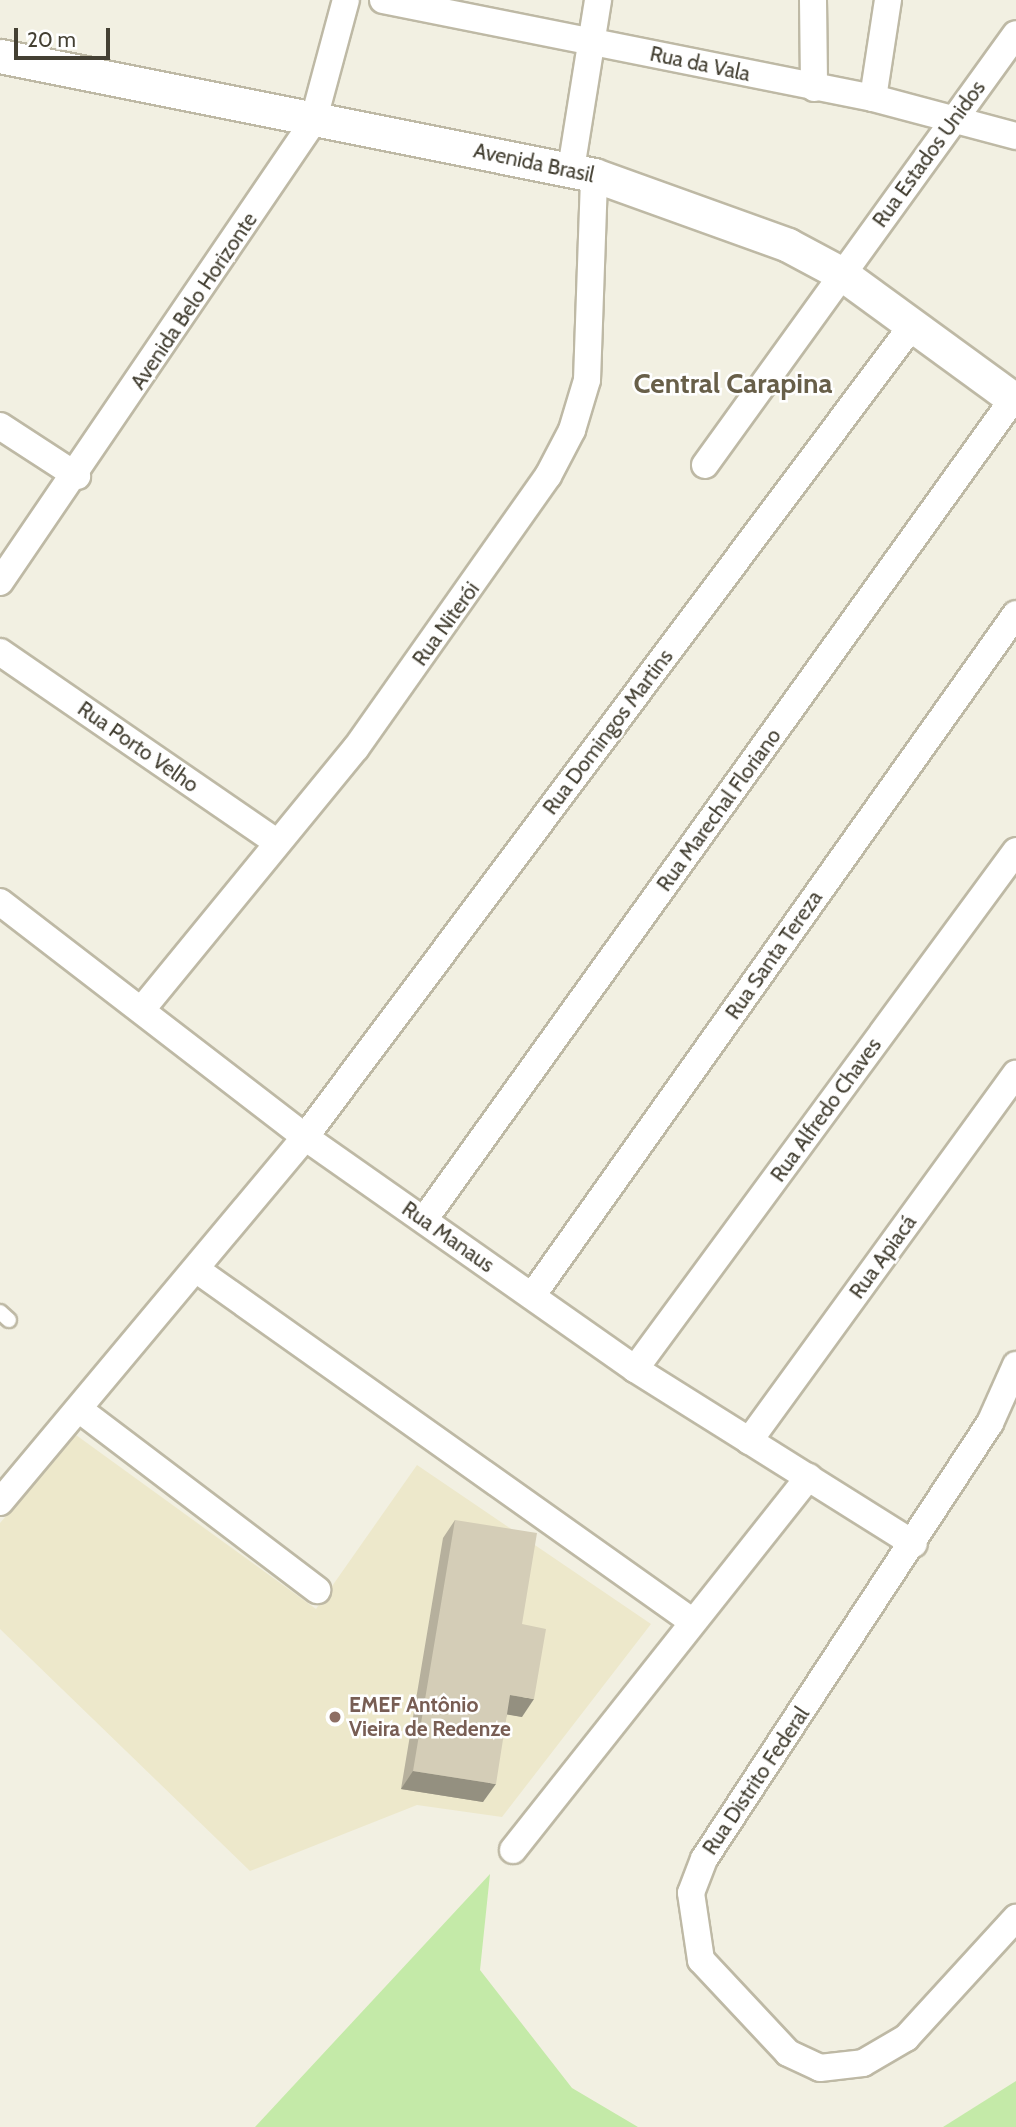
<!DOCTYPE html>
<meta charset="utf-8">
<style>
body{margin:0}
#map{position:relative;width:1016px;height:2127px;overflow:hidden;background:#f2f0e2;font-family:Cabin,sans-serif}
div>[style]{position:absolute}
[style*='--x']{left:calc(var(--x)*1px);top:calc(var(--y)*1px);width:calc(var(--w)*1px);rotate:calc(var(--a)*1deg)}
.education>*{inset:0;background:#ede8cb}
.green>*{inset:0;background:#c4eaa8}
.roads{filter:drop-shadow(2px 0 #beb9a5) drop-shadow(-2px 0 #beb9a5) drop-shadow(0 2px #beb9a5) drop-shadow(0 -2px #beb9a5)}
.service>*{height:14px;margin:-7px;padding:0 7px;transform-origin:7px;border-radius:7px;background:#fff}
.minor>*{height:26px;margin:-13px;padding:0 13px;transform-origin:13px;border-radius:13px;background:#fff}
.tertiary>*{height:33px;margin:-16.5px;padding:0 16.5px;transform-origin:16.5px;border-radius:16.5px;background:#fff}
.wall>*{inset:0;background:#b6b09d}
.shaded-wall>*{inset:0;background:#949080}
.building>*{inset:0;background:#d4cdb7}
.dots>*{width:19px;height:19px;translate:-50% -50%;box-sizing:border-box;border:4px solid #fff;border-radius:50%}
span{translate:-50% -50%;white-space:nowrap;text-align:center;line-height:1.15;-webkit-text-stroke:5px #fff;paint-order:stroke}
.street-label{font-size:21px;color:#444033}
.education-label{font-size:21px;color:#785e54;font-weight:700}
.left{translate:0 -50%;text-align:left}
.district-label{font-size:28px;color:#685f49;font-weight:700}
.scale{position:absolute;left:14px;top:28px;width:96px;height:32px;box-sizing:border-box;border:4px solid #444033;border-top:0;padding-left:9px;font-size:21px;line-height:24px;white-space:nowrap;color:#444033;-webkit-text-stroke:5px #fff;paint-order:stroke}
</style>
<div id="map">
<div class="education">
<i style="clip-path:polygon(76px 1435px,316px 1609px,417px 1465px,651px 1624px,502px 1817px,417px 1805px,250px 1871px,0 1629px,0 1523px)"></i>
</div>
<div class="green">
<i style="clip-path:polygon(490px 1874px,480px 1970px,572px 2088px,638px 2127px,255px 2127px)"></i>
<i style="clip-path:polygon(1016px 2081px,1016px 2127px,943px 2127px)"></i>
</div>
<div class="roads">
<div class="service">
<i style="--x:0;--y:1312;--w:12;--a:42"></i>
</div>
<div class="minor">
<i style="--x:383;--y:0;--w:500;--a:11.3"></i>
<i style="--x:873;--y:98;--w:148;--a:14.9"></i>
<i style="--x:813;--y:0;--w:88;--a:89.3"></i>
<i style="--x:873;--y:98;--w:99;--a:-81.3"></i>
<i style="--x:571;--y:169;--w:171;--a:-80.9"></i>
<i style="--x:0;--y:426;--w:92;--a:33"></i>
<i style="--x:705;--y:465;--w:531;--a:-54.19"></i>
<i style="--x:0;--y:582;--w:556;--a:-55.77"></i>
<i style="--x:313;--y:122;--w:126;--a:-74.9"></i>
<i style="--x:0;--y:652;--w:335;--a:34.5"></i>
<i style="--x:0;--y:902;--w:385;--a:37.6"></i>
<i style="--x:305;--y:1137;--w:403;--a:35.1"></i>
<i style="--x:635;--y:1369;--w:329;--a:32.1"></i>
<i style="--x:143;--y:1008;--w:336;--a:-50.7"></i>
<i style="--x:356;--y:748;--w:333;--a:-54.8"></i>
<i style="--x:548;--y:476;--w:52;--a:-62.4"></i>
<i style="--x:572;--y:430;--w:52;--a:-73.3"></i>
<i style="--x:587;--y:380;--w:205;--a:-88"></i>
<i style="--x:424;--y:1220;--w:1010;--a:-54.34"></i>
<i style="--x:197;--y:1270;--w:605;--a:35.37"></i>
<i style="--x:532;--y:1296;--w:836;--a:-54.64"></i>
<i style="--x:1016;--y:1365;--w:64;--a:114.1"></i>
<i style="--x:990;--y:1423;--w:521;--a:123.26"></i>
<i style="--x:704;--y:1859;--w:36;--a:111"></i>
<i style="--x:691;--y:1893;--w:68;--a:81.5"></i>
<i style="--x:701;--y:1960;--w:127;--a:46.9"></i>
<i style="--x:788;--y:2053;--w:35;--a:25"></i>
<i style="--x:820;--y:2068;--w:43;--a:-6.6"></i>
<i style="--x:863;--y:2063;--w:50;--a:-30.2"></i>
<i style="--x:906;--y:2038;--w:163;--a:-47.5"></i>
<i style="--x:635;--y:1369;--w:643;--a:-53.66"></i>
<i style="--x:80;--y:1410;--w:298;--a:37.2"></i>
<i style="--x:749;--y:1441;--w:454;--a:-54"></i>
<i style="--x:0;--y:1502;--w:476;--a:-50.1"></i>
<i style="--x:305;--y:1137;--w:1012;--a:-53.2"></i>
<i style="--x:513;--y:1850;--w:476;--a:-51.6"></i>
</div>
<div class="tertiary">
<i style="--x:0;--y:56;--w:606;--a:11.33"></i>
<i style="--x:594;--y:175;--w:206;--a:19.8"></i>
<i style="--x:788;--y:245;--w:61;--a:28.2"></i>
<i style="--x:842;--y:274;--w:215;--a:36.1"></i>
</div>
</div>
<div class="wall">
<i style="clip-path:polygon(455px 1520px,522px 1624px,522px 1717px,507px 1714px,483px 1802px,401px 1789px,443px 1538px)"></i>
</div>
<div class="shaded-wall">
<i style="clip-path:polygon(510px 1695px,534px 1699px,522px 1717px,498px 1713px)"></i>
<i style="clip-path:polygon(413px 1771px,496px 1784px,483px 1802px,401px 1789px)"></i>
</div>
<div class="building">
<i style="clip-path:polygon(455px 1520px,537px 1533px,522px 1624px,546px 1629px,534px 1699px,510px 1695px,496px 1784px,413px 1771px)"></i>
</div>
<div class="dots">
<i style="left:335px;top:1717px;background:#8d6e63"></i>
</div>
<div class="street-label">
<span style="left:700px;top:64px;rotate:12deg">Rua da Vala</span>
<span style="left:929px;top:154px;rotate:-54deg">Rua Estados Unidos</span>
<span style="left:534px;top:163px;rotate:12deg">Avenida Brasil</span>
<span style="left:194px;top:301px;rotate:-56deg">Avenida Belo Horizonte</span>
<span style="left:446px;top:624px;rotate:-54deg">Rua Niterói</span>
<span style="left:608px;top:732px;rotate:-53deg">Rua Domingos Martins</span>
<span style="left:138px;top:747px;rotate:35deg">Rua Porto Velho</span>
<span style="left:719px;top:810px;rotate:-54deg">Rua Marechal Floriano</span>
<span style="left:774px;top:955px;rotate:-55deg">Rua Santa Tereza</span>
<span style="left:826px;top:1110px;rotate:-54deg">Rua Alfredo Chaves</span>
<span style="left:448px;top:1237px;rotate:35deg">Rua Manaus</span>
<span style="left:883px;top:1257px;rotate:-54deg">Rua Apiacá</span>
<span style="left:756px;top:1781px;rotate:-56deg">Rua Distrito Federal</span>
</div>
<div class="education-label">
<span class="left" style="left:349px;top:1717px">EMEF Antônio<br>Vieira de Redenze</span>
</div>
<div class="district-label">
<span style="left:733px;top:383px">Central Carapina</span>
</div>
<div class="scale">20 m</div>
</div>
